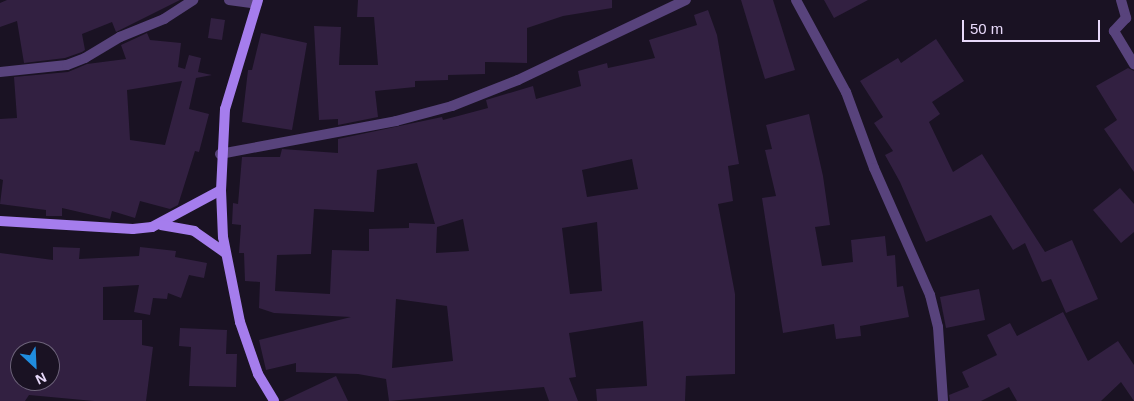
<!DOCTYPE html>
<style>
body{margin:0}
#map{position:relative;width:1134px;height:401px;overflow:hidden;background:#1a1223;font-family:Helvetica,sans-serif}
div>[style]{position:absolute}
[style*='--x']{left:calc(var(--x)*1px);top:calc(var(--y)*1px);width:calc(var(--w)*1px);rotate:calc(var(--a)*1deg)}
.building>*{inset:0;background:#322041}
.street>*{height:10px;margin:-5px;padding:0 5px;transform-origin:5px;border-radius:5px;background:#58437c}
.secondary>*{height:10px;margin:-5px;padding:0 5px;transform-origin:5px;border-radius:5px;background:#a57ded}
span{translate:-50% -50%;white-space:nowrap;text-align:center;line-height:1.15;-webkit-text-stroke:4.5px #1a1223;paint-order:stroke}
.north{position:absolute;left:10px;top:341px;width:50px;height:50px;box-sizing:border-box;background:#1a1223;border:1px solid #6c6279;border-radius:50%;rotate:155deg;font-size:14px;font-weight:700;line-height:20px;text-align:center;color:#e8d9fa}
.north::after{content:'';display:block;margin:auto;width:18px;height:22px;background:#208ddf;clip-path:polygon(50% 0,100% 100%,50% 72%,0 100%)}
.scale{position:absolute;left:962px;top:20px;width:138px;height:22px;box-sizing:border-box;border:2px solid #e8d9fa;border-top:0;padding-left:6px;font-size:15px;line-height:18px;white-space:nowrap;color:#e8d9fa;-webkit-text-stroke:4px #1a1223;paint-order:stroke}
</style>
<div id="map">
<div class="building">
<i style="clip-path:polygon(7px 0,180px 0,116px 32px,112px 22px,82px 34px,85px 50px,82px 52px,65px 58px,24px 63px,17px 21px,0 27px,0 3px)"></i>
<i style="clip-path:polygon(358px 0,612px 0,612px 8px,563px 16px,527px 28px,527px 63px,485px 62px,485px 74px,448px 75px,448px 80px,415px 81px,415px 87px,375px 91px,378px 117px,338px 125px,338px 119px,319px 120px,314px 26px,341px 27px,339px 65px,378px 65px,374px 17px,357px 17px)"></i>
<i style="clip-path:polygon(741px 0,773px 0,795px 70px,765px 79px)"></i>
<i style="clip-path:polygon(824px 0,868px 0,834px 18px)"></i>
<i style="clip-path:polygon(evenodd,708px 10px,717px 35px,739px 164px,728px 166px,733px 201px,718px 204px,735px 294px,735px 374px,686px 376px,685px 401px,597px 401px,596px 389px,647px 386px,643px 321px,569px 333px,576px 377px,569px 378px,578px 401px,549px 401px,544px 387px,389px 401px,386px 379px,358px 374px,296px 372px,296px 363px,266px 370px,259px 340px,351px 317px,274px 313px,259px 308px,260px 282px,245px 281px,244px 253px,239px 253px,241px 225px,232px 224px,233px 203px,238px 204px,242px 157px,280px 157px,282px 149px,338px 153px,338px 139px,442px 117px,443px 120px,488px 108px,486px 100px,533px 86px,536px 99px,581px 86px,578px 71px,607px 63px,608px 68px,655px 58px,649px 40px,697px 25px,694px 15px,708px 10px,632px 159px,638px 189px,587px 197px,582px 170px,632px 159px,708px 10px,417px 163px,435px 224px,409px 223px,409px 228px,369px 229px,369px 251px,332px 250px,330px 294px,275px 291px,277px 255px,311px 254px,314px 209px,374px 212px,377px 170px,417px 163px,708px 10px,463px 219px,469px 251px,436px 253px,437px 227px,463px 219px,708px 10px,597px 222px,602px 291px,570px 294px,562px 228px,597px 222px,708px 10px,396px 299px,447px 306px,453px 361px,392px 368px,396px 299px)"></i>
<i style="clip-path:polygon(211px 18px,225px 20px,222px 40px,208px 38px)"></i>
<i style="clip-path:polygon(evenodd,147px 33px,150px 40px,181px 43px,178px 67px,185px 69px,189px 55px,201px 58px,198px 72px,212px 75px,196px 78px,189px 109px,209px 114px,199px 152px,195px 151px,178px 205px,170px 209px,140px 201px,135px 218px,112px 211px,110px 219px,62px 208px,62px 216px,46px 216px,46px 210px,0 204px,3px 180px,0 179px,0 119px,17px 118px,14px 77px,68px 72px,87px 64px,126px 59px,121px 45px,147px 33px,182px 81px,165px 145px,130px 140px,127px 90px,182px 81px)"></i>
<i style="clip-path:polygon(261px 33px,307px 43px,292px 130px,242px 122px,248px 70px,252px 70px)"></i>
<i style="clip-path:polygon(936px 39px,964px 81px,932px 102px,940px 114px,929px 122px,953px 172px,982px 154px,1045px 252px,1072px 240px,1098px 299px,1066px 313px,1051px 279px,1042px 282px,1025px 243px,1013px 250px,991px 215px,926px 242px,900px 182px,885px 155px,893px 151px,874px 123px,883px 117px,860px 81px,898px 58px,901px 63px)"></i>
<i style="clip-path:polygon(1128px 68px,1134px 71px,1134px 172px,1104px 129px,1117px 120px,1096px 86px)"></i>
<i style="clip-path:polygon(809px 114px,823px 176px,830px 225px,815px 227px,822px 266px,853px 262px,851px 240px,885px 236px,887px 256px,895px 255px,897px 287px,903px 286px,909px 317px,860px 326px,861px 336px,836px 339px,834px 324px,783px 333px,762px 198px,776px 196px,765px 150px,772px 149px,766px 125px)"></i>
<i style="clip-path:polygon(1120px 188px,1134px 204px,1134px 232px,1121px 243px,1093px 210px)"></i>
<i style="clip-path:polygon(evenodd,53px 247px,80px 248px,79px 259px,139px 256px,140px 247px,176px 251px,175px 257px,207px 263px,204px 278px,189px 275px,181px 298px,168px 293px,167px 299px,153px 298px,150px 315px,134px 312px,139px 285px,103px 287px,103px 320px,142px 320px,142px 345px,153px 347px,146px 401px,94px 401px,29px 395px,25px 401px,0 401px,0 253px,53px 260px,53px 247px,20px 351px,50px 351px,50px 381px,20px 381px,20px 351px)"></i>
<i style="clip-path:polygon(979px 289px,985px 320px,946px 328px,940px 297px)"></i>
<i style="clip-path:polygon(1063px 312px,1088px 361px,1118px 341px,1134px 365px,1134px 401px,1121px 382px,1101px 401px,1017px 401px,1009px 387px,981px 401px,950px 401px,949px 395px,969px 387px,962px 372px,997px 355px,987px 335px,1010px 323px,1017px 336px)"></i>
<i style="clip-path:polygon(180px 328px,227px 330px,226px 354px,237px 354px,236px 387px,189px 386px,191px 347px,179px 346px)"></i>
<i style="clip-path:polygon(336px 376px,348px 401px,283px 401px)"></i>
</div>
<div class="street">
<i style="--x:229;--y:0;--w:28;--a:8"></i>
<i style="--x:796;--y:0;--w:105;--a:61.5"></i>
<i style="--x:846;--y:92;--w:81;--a:69.8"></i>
<i style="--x:874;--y:168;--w:139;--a:66.2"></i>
<i style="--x:930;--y:295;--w:33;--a:76"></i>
<i style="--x:938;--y:327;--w:74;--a:86.1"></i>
<i style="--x:1121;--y:0;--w:19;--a:74"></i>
<i style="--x:1126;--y:18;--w:18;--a:133"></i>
<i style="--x:1114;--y:31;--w:39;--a:59"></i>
<i style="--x:0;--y:72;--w:67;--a:-6"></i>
<i style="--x:67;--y:65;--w:19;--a:-21"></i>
<i style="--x:85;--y:58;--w:41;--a:-31"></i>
<i style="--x:120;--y:37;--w:48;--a:-22.2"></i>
<i style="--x:164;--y:19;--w:35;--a:-33"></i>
<i style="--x:220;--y:154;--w:179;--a:-10.6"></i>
<i style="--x:396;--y:121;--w:58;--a:-15"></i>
<i style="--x:452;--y:106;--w:71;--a:-21.5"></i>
<i style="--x:518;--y:80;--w:186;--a:-25.5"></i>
</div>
<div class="secondary">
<i style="--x:258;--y:0;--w:114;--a:106.8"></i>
<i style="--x:225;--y:109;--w:81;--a:92.8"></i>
<i style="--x:221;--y:190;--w:47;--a:87.6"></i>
<i style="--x:223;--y:237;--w:87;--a:78.7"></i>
<i style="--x:240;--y:322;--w:55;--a:70.9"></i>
<i style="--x:258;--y:374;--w:31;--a:59"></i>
<i style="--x:0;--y:221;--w:133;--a:3.4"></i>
<i style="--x:133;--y:229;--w:19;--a:-6"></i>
<i style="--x:152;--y:227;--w:78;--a:-28.2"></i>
<i style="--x:161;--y:225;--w:34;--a:10"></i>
<i style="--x:194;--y:231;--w:39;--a:35"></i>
</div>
<div class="north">N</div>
<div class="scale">50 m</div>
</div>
